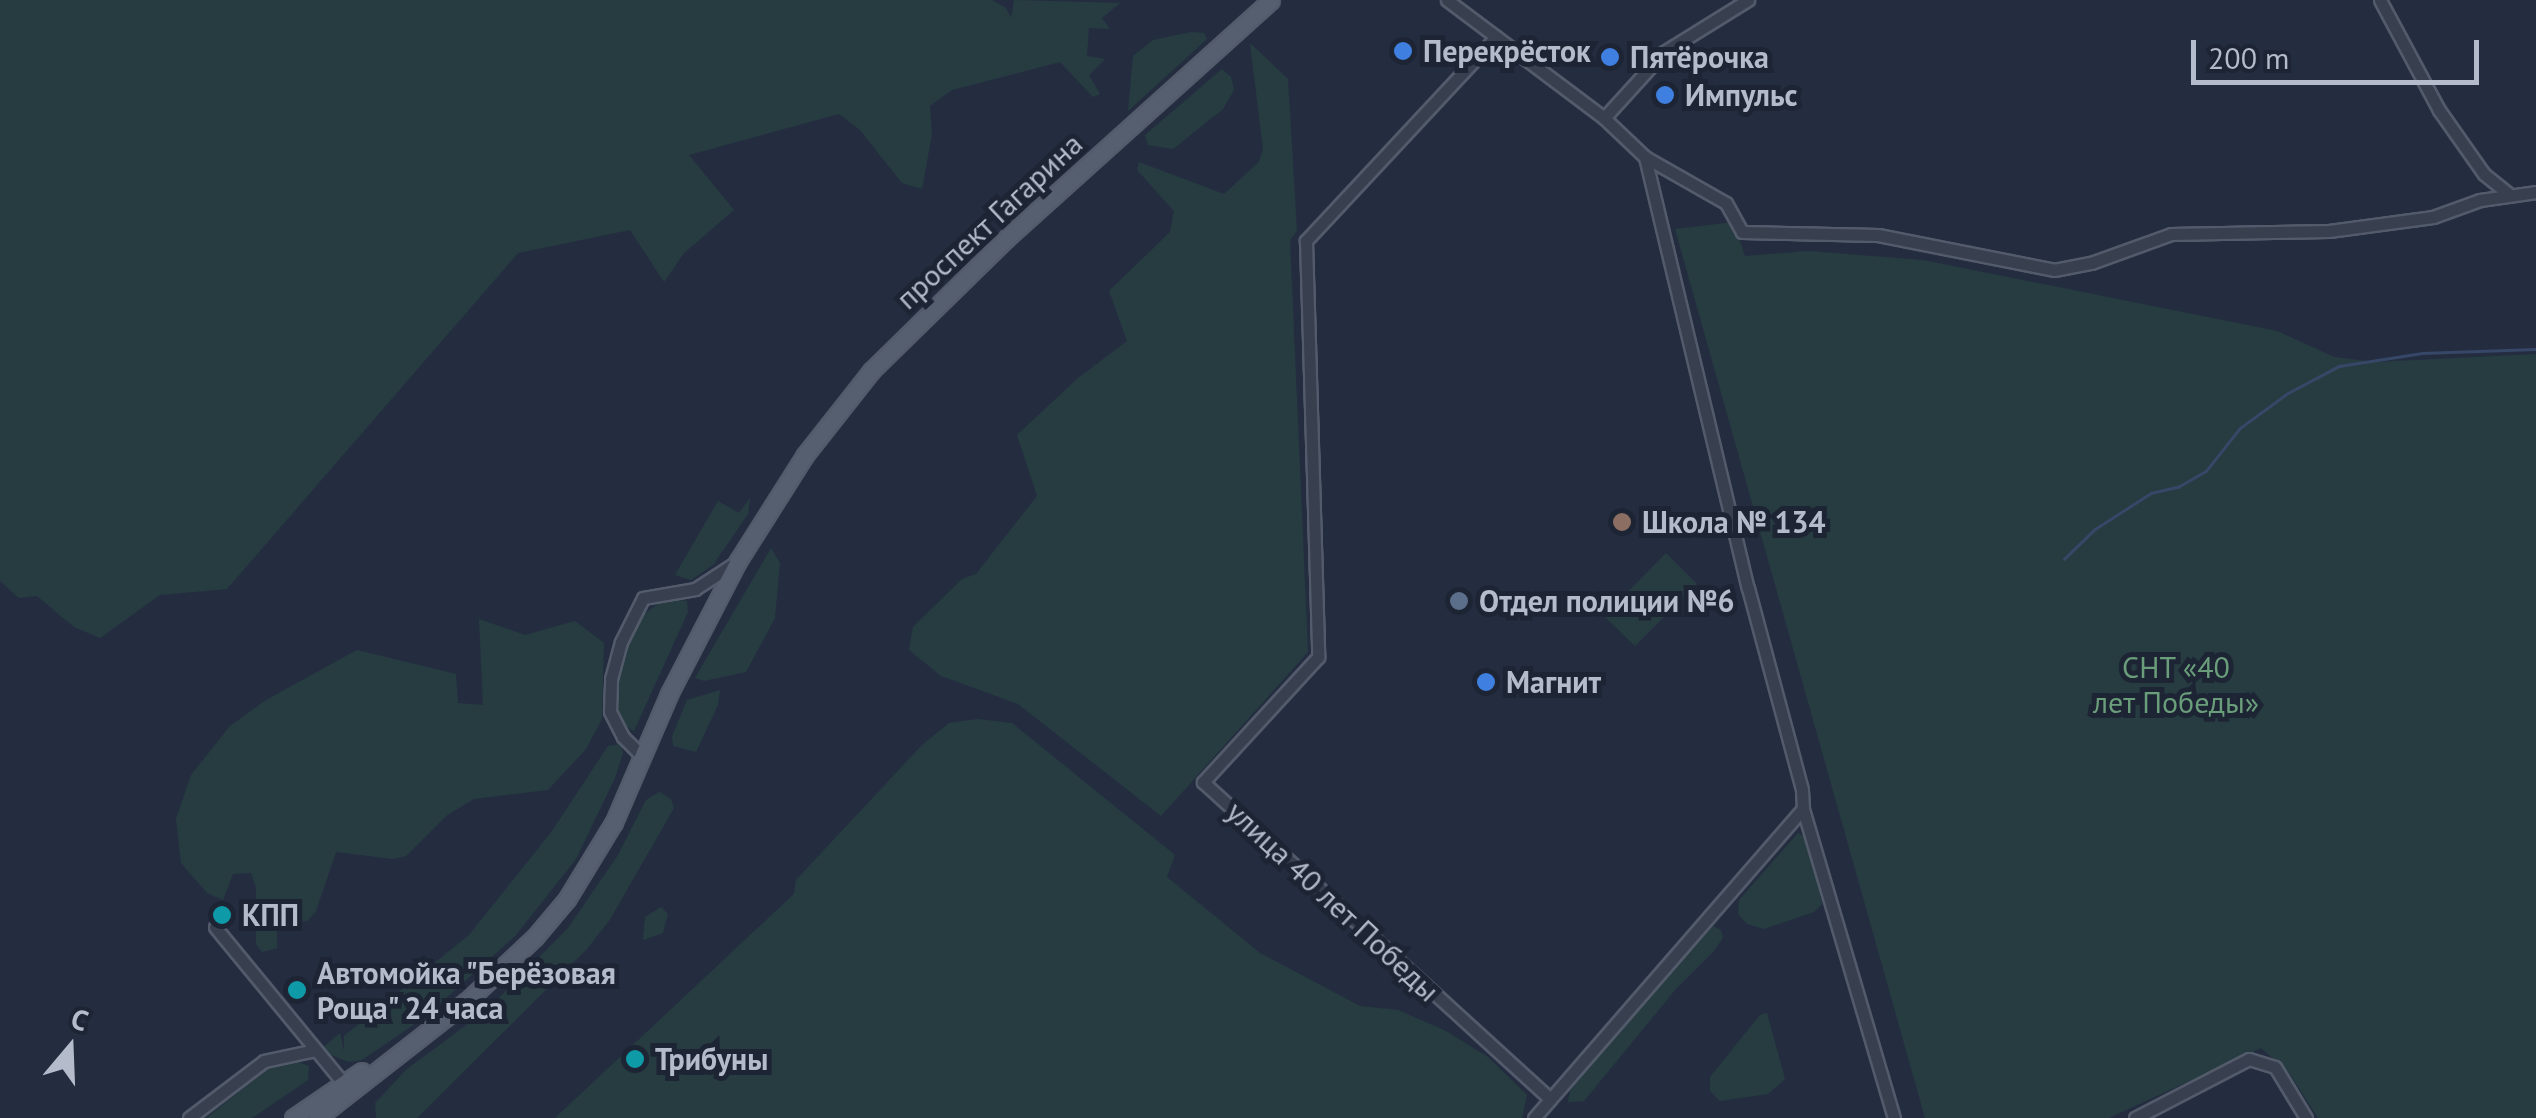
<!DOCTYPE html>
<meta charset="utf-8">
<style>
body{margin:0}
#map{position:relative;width:2536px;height:1118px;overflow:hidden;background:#242d40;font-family:"PT Sans",sans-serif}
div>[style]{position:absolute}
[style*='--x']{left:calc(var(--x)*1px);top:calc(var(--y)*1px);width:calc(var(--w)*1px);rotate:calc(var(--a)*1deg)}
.green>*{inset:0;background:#263c41}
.stream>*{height:2.5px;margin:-1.25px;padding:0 1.25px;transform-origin:1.25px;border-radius:1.25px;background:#374768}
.roads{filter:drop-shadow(2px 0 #535b6b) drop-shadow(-2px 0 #535b6b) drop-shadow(0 2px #535b6b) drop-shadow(0 -2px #535b6b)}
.minor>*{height:11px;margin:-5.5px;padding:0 5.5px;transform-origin:5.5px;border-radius:5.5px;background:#384050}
.major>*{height:15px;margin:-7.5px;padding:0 7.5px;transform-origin:7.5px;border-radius:7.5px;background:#565f70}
.dots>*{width:28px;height:28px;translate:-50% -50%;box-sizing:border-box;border:5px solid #1d2535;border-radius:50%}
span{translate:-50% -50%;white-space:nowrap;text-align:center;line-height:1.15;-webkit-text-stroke:10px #1d2535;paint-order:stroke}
.poi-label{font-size:30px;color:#b4bbcb;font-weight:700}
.left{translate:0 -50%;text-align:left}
.street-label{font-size:30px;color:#b4bbcb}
.park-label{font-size:30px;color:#6a9d7a}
.north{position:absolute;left:20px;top:998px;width:100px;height:100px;-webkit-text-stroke:8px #1d2535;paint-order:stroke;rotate:19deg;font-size:28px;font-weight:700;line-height:40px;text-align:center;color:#b4bbcb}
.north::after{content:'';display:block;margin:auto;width:35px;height:45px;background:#b4bbcb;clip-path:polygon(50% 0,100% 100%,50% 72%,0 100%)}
.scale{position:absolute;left:2191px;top:40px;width:288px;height:45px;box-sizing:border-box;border:5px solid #b4bbcb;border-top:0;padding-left:12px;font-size:30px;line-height:35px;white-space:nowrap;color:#b4bbcb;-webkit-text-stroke:8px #1d2535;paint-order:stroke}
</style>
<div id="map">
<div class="green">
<i style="clip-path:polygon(0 0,992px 0,1006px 8px,1011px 18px,1014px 0,1120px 3px,1102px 18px,1110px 29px,1089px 28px,1087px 56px,1105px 59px,1089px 75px,1100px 94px,1093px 97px,1060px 62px,952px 90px,930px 106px,932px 134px,922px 189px,902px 183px,860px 130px,839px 114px,689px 155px,734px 210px,684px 253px,664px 282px,630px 230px,518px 253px,227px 589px,160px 595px,100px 638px,74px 627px,37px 596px,19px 598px,0 581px)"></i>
<i style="clip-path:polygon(1191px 32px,1204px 33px,1207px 39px,1128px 111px,1133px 56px,1153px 40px)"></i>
<i style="clip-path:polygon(1250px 43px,1288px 79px,1297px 231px,1290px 240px,1308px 652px,1161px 816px,1018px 704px,941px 676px,909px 650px,913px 627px,962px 579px,976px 574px,1037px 496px,1017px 435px,1078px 378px,1127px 341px,1109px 291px,1170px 232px,1174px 211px,1137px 170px,1139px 162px,1224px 194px,1259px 162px,1263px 149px)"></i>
<i style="clip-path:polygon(1222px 69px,1231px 77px,1234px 90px,1223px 109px,1173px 149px,1148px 145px,1145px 135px)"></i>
<i style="clip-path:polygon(1734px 222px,1745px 256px,1808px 251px,1923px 260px,2277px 331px,2334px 357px,2375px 362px,2536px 354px,2536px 1118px,2318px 1118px,2289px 1073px,2261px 1048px,2109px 1118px,1925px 1118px,1675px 229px)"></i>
<i style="clip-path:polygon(750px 498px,748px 514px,713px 565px,691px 580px,675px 575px,718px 501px,739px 513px)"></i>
<i style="clip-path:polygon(771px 548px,780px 563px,775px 618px,746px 672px,704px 681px,695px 678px)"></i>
<i style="clip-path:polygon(1666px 553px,1697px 584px,1635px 646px,1604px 616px)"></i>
<i style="clip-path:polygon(680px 600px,687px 601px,688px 612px,634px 731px,624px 725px,616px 710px,621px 662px,644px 614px,658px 604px)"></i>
<i style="clip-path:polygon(479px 619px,525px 635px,575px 621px,604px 643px,602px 719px,586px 749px,548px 790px,474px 799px,446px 816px,406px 856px,393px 859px,336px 852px,316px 911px,307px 921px,277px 923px,277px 948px,262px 952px,256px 944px,256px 888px,251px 873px,233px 874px,223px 900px,207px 893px,181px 863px,176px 819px,191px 775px,230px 726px,266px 700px,357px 650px,456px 674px,458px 703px,483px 705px)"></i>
<i style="clip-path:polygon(720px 690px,718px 705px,696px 752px,673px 746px,672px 736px,687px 700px)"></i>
<i style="clip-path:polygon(978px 719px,1012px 723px,1175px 855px,1167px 877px,1260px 953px,1360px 1006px,1398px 1010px,1446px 1031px,1488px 1057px,1527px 1095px,1522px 1118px,555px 1118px,794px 894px,796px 880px,922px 745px,949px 723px)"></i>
<i style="clip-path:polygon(620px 744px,623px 753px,615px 778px,576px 859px,516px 935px,425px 1017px,362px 1060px,348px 1062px,320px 1050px,340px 1033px,344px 1051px,344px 1036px,469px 935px,552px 831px,608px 746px)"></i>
<i style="clip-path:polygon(659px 792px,671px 799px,674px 808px,609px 921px,586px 950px,417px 1118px,376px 1118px,375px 1103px,407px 1069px,488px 1009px,568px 928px,618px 855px,646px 800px)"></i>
<i style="clip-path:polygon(1798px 833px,1809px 839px,1822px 904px,1814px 912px,1764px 929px,1747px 924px,1738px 914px,1739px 900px)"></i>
<i style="clip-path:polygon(661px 907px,668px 914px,663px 933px,643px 940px,645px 917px)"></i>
<i style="clip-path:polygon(1711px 925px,1721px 930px,1723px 938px,1713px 952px,1675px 990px,1584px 1101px,1568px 1102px,1570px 1091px,1598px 1057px)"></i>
<i style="clip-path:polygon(1767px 1013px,1785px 1079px,1768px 1094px,1720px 1101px,1710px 1091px,1710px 1077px,1760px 1015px)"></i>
<i style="clip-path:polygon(295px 1061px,309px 1066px,308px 1080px,252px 1118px,206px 1118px,275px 1063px)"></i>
</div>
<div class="stream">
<i style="--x:2064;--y:559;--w:43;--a:-44.1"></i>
<i style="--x:2095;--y:529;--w:67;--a:-32.7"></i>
<i style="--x:2151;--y:493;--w:28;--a:-13"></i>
<i style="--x:2178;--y:487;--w:32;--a:-30"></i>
<i style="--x:2206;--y:471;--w:55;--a:-51.7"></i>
<i style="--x:2240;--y:428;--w:59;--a:-36.1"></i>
<i style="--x:2288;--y:393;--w:58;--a:-27.9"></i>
<i style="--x:2339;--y:366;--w:84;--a:-8.9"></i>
<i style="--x:2422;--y:353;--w:114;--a:-2"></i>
</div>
<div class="roads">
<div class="minor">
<i style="--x:1447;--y:0;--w:196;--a:36.9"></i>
<i style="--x:1604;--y:118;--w:57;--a:43.6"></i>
<i style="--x:1645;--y:157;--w:443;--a:76.6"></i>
<i style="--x:1748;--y:588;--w:209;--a:75"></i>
<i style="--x:1802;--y:790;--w:19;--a:87"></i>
<i style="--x:1803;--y:809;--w:322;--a:73.6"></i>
<i style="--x:2380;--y:0;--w:125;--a:61.8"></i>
<i style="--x:2439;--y:110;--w:78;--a:54.9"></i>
<i style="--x:2484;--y:174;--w:32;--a:39"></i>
<i style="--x:1496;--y:37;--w:279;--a:133"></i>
<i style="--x:1306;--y:241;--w:416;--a:88.3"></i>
<i style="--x:1318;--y:657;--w:170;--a:132.6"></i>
<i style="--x:1203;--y:782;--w:470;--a:42.4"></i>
<i style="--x:1604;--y:118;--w:89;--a:-47.7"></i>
<i style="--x:1664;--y:52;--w:99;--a:-31.8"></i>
<i style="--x:1645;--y:157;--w:93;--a:29.6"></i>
<i style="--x:1726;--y:203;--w:33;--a:61"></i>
<i style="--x:1742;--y:232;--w:136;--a:1.3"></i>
<i style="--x:1878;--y:235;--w:179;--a:11.2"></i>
<i style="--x:2054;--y:270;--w:38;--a:-11"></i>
<i style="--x:2091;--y:263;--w:85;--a:-19.9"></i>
<i style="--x:2171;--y:234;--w:158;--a:-1.1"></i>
<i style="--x:2329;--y:231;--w:105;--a:-7.7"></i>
<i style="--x:2433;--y:217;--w:50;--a:-19.9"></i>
<i style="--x:2480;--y:200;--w:57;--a:-8.1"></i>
<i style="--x:642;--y:756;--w:27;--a:-135"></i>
<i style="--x:623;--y:737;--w:29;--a:-117"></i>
<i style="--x:610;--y:711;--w:32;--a:-88"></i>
<i style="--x:611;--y:679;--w:38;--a:-75"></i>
<i style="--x:621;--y:642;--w:49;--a:-63.4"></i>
<i style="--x:643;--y:598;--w:53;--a:-9.8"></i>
<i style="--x:695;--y:589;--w:48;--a:-33"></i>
<i style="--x:215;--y:927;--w:202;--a:50.6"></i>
<i style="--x:189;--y:1118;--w:94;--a:-37.2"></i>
<i style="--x:264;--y:1061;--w:52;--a:-12.2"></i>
<i style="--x:1534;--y:1118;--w:410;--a:-49"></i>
<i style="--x:2135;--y:1118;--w:128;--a:-27.4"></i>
<i style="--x:2249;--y:1059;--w:27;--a:17"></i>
<i style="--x:2275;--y:1067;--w:60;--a:58.7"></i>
</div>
<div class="major">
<i style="--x:293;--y:1118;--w:83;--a:-34.3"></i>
<i style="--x:317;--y:1118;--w:190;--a:-38"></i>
<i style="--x:467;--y:1001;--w:93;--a:-43.3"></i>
<i style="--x:535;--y:937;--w:50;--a:-49.9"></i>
<i style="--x:567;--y:899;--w:90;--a:-58.6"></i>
<i style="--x:614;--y:822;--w:139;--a:-66.7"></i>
<i style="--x:669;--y:694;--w:150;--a:-62.6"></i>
<i style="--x:738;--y:561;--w:125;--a:-57.7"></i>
<i style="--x:805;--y:455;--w:107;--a:-51.8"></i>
<i style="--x:871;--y:371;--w:190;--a:-44.4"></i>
<i style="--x:1007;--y:238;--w:355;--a:-42"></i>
</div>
</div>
<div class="dots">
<i style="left:1403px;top:51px;background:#3f7fe0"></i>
<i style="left:1610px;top:57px;background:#3f7fe0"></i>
<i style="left:1665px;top:95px;background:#3f7fe0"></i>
<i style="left:1622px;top:522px;background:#8d6e63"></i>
<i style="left:1459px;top:601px;background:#5c6f8a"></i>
<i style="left:1486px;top:682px;background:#3f7fe0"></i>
<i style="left:222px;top:915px;background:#0f9aa8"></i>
<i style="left:297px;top:990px;background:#0f9aa8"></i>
<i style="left:635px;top:1059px;background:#0f9aa8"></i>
</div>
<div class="poi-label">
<span class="left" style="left:1423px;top:51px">Перекрёсток</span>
<span class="left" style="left:1630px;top:57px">Пятёрочка</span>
<span class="left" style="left:1685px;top:95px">Импульс</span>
<span class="left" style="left:1642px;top:522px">Школа № 134</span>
<span class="left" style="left:1479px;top:601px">Отдел полиции №6</span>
<span class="left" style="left:1506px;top:682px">Магнит</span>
<span class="left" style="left:242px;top:915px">КПП</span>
<span class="left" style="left:317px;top:990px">Автомойка "Берёзовая<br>Роща" 24 часа</span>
<span class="left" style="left:655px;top:1059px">Трибуны</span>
</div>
<div class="street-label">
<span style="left:989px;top:221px;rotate:-43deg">проспект Гагарина</span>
<span style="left:1333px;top:901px;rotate:43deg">улица 40 лет Победы</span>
</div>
<div class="park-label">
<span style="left:2176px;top:684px">СНТ «40<br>лет Победы»</span>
</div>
<div class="north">С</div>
<div class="scale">200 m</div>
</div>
